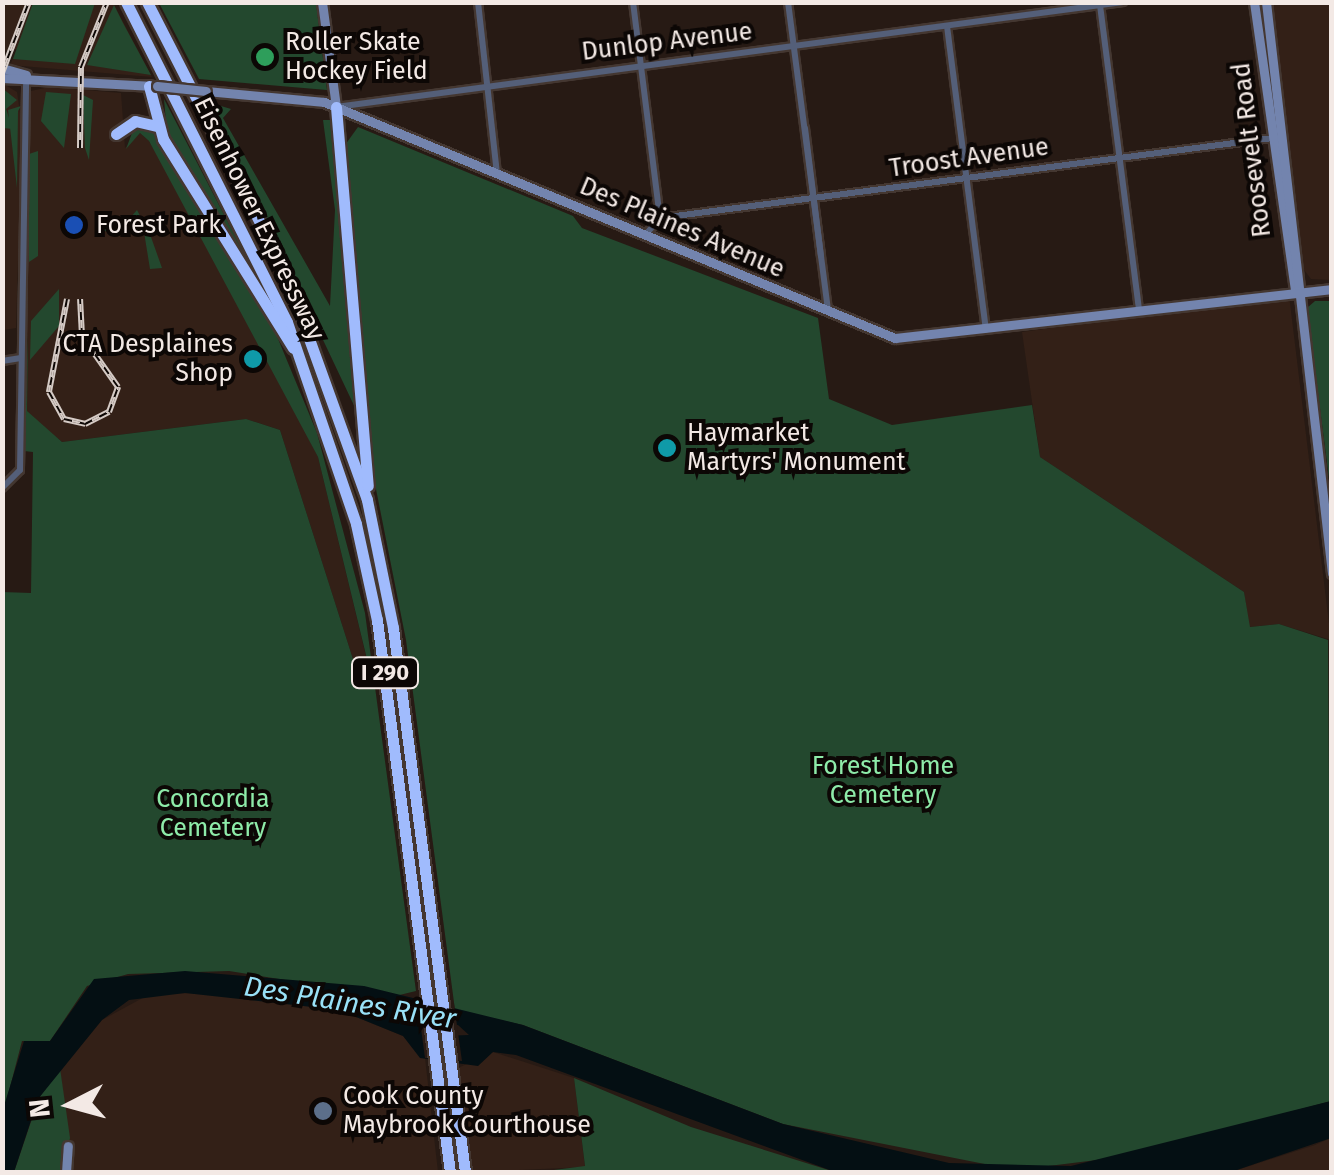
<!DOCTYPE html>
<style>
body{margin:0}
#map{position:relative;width:1334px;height:1175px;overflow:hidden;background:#271a14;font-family:"Fira Sans",sans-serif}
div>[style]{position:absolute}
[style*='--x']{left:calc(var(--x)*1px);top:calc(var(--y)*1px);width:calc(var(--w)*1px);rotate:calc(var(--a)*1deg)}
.built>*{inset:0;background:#332017}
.green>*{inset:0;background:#23482e}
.water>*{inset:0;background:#040f13}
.pier>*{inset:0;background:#271a14}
.roads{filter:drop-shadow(2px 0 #443731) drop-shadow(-2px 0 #443731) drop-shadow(0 2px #443731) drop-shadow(0 -2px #443731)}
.street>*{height:6px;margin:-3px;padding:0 3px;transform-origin:3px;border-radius:3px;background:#545f79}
.secondary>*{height:9px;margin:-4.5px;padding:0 4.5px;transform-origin:4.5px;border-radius:4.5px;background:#7384ae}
.highway>*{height:11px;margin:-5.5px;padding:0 5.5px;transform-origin:5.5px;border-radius:5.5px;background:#a0bbfd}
.rail>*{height:6px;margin-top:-3px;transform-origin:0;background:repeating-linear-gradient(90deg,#0c0705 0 8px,#d5cbc6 0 16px);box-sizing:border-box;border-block:2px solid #d5cbc6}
.bridges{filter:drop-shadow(2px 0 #443731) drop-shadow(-2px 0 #443731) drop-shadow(0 2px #443731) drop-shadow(0 -2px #443731)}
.secondary-bridge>*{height:9px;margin:-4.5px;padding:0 4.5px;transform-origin:4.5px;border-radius:4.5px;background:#7384ae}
.dots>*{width:28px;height:28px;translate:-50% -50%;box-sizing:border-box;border:5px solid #0c0705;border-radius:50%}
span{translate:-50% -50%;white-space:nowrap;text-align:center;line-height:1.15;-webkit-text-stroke:8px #0c0705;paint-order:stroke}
.shield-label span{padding:2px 8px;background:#0c0705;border:2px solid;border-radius:8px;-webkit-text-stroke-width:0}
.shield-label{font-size:22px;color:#f3e9e5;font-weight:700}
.street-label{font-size:25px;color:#f3e9e5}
.poi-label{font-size:25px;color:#f3e9e5}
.left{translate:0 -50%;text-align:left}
.right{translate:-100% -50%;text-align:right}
.park-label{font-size:25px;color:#8eeba9}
.water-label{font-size:28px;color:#99e1f7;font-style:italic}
.frame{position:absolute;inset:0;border:5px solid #f3e9e5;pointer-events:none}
.north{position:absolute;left:20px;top:1055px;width:100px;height:100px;-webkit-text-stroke:8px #0c0705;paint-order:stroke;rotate:264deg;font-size:28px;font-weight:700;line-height:40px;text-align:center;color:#f3e9e5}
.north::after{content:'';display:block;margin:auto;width:35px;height:45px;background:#f3e9e5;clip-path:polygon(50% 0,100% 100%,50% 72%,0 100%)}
</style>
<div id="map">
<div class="built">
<i style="clip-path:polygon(3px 3px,113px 3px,152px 77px,10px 65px,17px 49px,3px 51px)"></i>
<i style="clip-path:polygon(1270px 3px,1331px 3px,1331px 280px,1311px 279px,1301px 266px)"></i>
<i style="clip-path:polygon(2px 83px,17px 92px,22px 127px,16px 328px,3px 330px)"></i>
<i style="clip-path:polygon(49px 87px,121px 93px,125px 148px,140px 133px,149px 141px,243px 304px,318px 457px,373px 685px,359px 678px,280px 430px,246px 419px,62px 442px,25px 411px,29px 102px,31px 91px)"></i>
<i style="clip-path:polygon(1289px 295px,1331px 640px,1279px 624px,1249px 627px,1244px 592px,1040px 457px,1022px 332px)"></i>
<i style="clip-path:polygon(241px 992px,339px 1010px,403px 1036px,425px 1058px,438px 1172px,72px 1172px,60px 1068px,102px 1020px,150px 994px)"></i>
<i style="clip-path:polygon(493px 1052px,574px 1078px,585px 1167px,472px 1172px,458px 1068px)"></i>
<i style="clip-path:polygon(1331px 1138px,1331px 1172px,1231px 1172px,1315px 1145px)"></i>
</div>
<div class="green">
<i style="clip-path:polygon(33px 3px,95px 3px,75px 64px,13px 59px)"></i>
<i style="clip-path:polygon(159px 3px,316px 3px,327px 90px,199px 79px)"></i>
<i style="clip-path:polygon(114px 5px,123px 23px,151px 75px,87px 65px)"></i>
<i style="clip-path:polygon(2px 88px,17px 100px,6px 109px,13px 129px,3px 128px)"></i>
<i style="clip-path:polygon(46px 92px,71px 94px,64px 148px,41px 121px)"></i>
<i style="clip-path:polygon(83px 95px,93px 100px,89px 160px,85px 148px)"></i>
<i style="clip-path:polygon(164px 99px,245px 255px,259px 284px,167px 134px)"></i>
<i style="clip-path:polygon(211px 103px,231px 109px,223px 118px,330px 306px,335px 210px,323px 120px,330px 120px,359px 416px)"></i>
<i style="clip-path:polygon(21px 106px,18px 111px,17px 188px,8px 110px)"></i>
<i style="clip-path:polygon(135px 125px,153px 130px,269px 317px,317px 433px,365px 613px,416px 991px,391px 997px,229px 971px,128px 974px,87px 986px,50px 1041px,22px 1041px,3px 1114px,2px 592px,31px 593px,33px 452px,24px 451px,28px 331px,27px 411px,62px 442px,246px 419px,280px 430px,359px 678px,373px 684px,318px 457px,149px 141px,140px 133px,126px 149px)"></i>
<i style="clip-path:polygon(358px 127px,573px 216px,582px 228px,818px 318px,829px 399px,892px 425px,1032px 405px,1040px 457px,1244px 592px,1250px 627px,1279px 624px,1328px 640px,1331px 1101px,1121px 1157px,1015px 1170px,783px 1124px,523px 1025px,455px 1010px,406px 640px,373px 474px,345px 145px)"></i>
<i style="clip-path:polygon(38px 151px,38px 256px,29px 262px,29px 154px)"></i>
<i style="clip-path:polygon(137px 210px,151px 237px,162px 268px,150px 269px,144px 232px,100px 231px,101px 223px,123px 226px)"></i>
<i style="clip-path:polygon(59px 289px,59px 326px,30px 360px,31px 321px)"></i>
<i style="clip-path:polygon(1315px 301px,1331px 301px,1331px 494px,1307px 308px)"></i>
<i style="clip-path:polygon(60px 1068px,70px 1138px,62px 1172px,14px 1172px,39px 1098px)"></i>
<i style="clip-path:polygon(574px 1078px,691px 1127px,835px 1172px,538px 1172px,585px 1166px)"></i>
</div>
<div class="water">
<i style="clip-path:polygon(evenodd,185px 971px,364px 986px,523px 1025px,783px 1124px,949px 1163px,1071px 1166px,1331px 1101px,1331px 1138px,1231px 1172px,835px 1172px,516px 1055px,493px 1052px,478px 1066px,420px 1058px,403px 1036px,339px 1010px,185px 993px,129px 1000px,102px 1020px,38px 1099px,14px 1172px,3px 1172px,3px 1109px,24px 1041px,50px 1041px,94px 979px,185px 971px,417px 1024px,458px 1025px,469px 1035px,444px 1036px,417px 1024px)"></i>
</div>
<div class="pier">
<i style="clip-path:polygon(417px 999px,454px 1004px,462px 1061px,425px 1058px)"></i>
</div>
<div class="roads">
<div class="street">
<i style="--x:478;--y:2;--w:172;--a:83.7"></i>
<i style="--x:633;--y:2;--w:218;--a:82.9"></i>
<i style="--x:660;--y:218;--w:21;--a:131"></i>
<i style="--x:788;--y:2;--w:312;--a:82.6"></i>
<i style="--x:1100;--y:5;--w:307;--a:82.7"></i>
<i style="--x:947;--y:26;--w:306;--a:82.7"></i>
<i style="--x:336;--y:107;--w:794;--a:-7.6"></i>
<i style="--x:805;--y:128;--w:129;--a:82.9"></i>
<i style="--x:660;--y:218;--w:618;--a:-7.44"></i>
<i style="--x:2;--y:361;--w:19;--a:-9"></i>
<i style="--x:2;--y:488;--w:25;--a:-45"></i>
<i style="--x:20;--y:470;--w:393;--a:-89.1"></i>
</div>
<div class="secondary">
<i style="--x:322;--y:2;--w:106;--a:82.4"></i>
<i style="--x:1254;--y:2;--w:292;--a:81.9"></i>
<i style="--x:1266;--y:2;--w:575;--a:83.41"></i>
<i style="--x:2;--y:68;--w:25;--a:16"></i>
<i style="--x:2;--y:78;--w:152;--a:3"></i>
<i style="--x:206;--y:91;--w:119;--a:5.3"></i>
<i style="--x:324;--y:102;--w:618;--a:22.46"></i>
<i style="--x:895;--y:338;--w:440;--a:-6.4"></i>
<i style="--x:66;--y:1172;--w:26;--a:-86"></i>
</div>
<div class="highway">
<i style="--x:126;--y:2;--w:358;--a:63.3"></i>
<i style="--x:287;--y:322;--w:213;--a:71.1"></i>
<i style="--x:356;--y:524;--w:98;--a:77.7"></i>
<i style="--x:377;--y:620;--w:557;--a:82.47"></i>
<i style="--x:147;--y:2;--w:303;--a:62.9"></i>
<i style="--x:285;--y:272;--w:242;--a:70.2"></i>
<i style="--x:367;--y:500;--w:131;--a:78.5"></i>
<i style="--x:393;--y:628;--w:549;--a:82.46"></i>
<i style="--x:149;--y:86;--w:55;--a:75.2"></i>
<i style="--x:163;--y:139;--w:246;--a:58.1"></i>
<i style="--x:336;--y:107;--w:380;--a:85.2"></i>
<i style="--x:116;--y:134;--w:23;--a:-34"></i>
<i style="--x:135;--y:121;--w:23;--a:13"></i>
</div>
</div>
<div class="rail">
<i style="--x:2;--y:73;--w:76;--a:-69.2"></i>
<i style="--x:80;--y:148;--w:81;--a:-89.3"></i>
<i style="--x:81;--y:67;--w:70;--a:-68.2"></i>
<i style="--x:67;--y:299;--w:95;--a:101"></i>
<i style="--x:49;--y:392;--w:31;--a:61"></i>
<i style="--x:64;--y:419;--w:22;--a:13"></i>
<i style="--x:85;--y:424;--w:27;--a:-27"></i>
<i style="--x:109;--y:412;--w:27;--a:-70"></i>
<i style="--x:118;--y:387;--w:62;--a:-125.2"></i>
<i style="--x:82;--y:336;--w:37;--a:-93"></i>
</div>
<div class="bridges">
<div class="secondary-bridge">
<i style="--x:157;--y:86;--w:49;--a:5.8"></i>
</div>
</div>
<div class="dots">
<i style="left:265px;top:57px;background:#2e9e5b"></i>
<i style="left:74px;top:225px;background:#1a4fb4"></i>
<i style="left:253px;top:359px;background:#0f9aa8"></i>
<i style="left:667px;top:448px;background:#0f9aa8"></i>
<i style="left:323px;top:1111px;background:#5c6f8a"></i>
</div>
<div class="shield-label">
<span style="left:385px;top:673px">I 290</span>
</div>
<div class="street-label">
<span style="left:667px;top:42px;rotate:-7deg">Dunlop Avenue</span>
<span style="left:1252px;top:150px;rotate:-97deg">Roosevelt Road</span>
<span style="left:969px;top:158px;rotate:-8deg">Troost Avenue</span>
<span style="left:259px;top:219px;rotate:64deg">Eisenhower Expressway</span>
<span style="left:682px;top:228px;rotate:23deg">Des Plaines Avenue</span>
</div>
<div class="poi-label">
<span class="left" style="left:285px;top:57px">Roller Skate<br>Hockey Field</span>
<span class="left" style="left:96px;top:225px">Forest Park</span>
<span class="right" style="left:233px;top:359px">CTA Desplaines<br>Shop</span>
<span class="left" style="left:687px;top:448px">Haymarket<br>Martyrs' Monument</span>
<span class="left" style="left:343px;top:1111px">Cook County<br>Maybrook Courthouse</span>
</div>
<div class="park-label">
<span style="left:883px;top:781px">Forest Home<br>Cemetery</span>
<span style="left:213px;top:814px">Concordia<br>Cemetery</span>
</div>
<div class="water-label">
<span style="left:350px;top:1003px;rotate:9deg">Des Plaines River</span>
</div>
<div class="frame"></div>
<div class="north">N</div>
</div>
